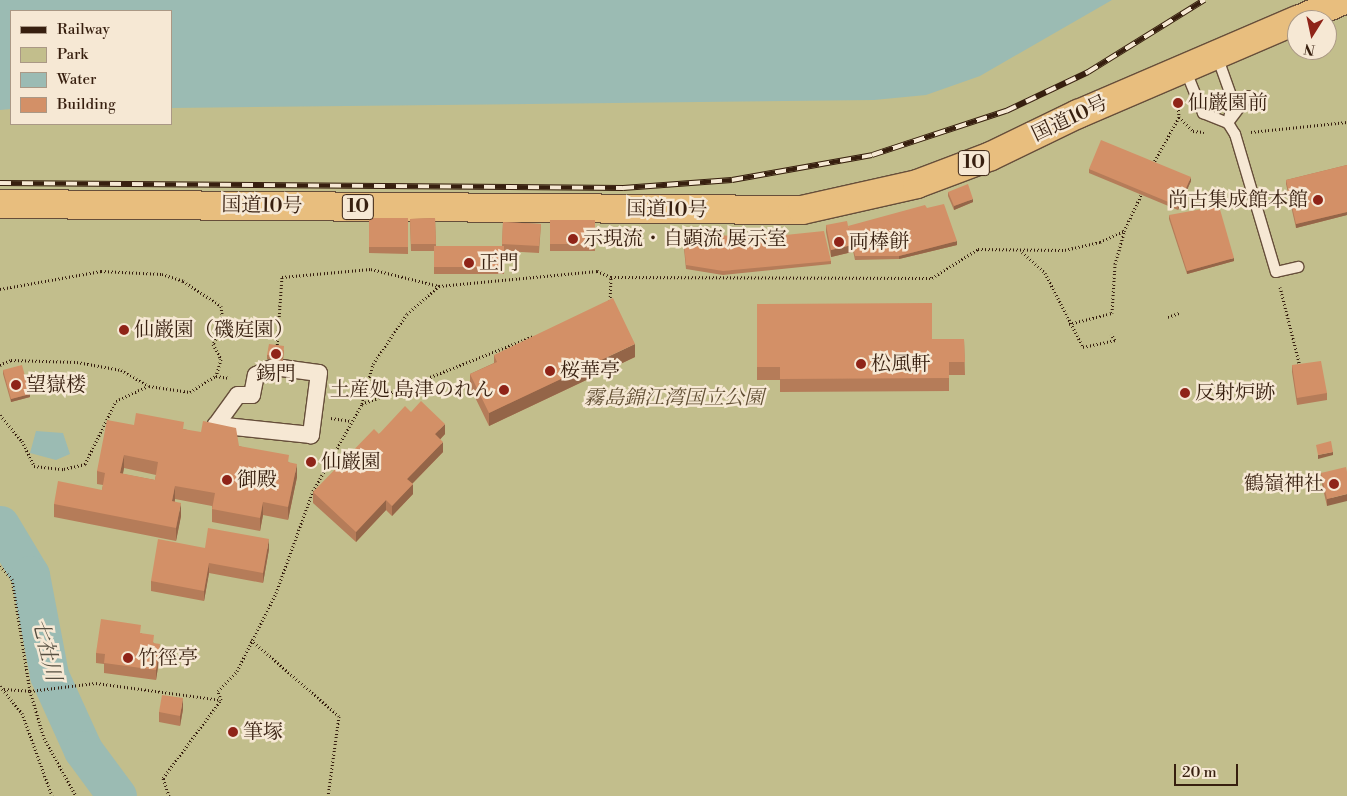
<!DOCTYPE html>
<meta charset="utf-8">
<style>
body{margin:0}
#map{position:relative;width:1347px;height:796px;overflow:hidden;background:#f1dbbd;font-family:"Libre Bodoni","Noto Serif JP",serif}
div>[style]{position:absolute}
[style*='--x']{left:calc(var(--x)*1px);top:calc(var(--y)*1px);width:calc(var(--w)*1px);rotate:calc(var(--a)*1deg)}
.green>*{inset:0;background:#c2be8c}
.water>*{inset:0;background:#9bbbb3}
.river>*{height:39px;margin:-19.5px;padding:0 19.5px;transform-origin:19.5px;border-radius:19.5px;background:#9bbbb3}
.path>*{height:3px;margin-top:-1.5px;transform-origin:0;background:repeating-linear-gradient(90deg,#371f0f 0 1px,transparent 0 3.5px)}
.roads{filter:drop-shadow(1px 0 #664e3a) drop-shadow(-1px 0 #664e3a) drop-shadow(0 1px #664e3a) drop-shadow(0 -1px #664e3a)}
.service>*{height:10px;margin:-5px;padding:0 5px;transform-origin:5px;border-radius:5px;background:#f6e8d4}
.pedestrian>*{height:16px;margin:-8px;padding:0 8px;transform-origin:8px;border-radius:8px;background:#f6e8d4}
.trunk>*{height:28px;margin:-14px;padding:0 14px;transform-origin:14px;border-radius:14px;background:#e8be7e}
.rail>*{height:5.5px;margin-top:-2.75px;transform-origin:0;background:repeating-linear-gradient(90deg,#f6e8d4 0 11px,#371f0f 0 22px);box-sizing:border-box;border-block:1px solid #371f0f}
.wall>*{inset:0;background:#b57c59}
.shaded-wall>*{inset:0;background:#946548}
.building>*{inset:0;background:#d39067}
.dots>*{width:14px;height:14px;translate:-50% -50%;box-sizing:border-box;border:2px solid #f6e8d4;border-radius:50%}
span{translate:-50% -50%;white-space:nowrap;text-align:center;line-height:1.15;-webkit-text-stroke:5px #f6e8d4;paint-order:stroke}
.shield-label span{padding:1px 4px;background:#f6e8d4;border:1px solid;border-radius:4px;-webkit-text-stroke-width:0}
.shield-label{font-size:19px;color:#371f0f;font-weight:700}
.poi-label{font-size:20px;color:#371f0f}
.left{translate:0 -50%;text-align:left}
.right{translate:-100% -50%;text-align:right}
.street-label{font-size:20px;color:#371f0f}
.park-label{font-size:20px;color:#614f34;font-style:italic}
.water-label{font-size:21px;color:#554e40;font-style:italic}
.legend{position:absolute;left:10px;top:10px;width:162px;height:115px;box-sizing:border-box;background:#f6e8d4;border:1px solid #aa9885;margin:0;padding:6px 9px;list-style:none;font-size:15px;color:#371f0f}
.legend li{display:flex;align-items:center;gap:10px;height:25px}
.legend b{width:25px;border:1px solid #aa9885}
.north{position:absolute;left:1287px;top:10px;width:50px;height:50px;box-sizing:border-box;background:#f6e8d4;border:1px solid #aa9885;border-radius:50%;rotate:190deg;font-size:14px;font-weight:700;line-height:20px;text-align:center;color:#371f0f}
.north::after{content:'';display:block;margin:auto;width:18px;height:22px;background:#8f2418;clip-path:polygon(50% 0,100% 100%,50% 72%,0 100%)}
.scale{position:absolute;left:1174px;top:764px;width:64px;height:22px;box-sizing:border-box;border:2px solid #371f0f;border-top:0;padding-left:6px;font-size:15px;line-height:18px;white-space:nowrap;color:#371f0f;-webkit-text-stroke:4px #f6e8d4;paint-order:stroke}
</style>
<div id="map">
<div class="green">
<i style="clip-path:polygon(evenodd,0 0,1347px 0,1347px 796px,0 796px,0 0,11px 11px,171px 11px,171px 124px,11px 124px,11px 11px,0 0,1297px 20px,1327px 20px,1327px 50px,1297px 50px,1297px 20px)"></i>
</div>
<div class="water">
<i style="clip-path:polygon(0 0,1112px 0,980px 76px,926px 95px,874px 100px,171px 108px,171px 11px,11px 11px,11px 109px,0 110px)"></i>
<i style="clip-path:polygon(36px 431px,63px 433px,70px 454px,56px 460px,30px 453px)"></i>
</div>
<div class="river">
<i style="--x:0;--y:525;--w:58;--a:59"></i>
<i style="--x:30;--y:575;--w:102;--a:79.2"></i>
<i style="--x:49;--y:675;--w:82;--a:65.6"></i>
<i style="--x:83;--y:750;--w:57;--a:53.5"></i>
</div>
<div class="path">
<i style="--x:1178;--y:103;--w:14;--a:86"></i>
<i style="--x:1179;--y:117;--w:20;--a:45"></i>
<i style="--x:1193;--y:131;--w:11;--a:5"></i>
<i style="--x:1251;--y:132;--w:97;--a:-5.9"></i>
<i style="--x:1153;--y:164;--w:54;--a:-61"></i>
<i style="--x:1022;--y:252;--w:31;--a:42"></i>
<i style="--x:1045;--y:273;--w:83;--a:62.8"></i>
<i style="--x:1083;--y:347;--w:33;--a:-12"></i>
<i style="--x:1115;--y:340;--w:7;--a:-124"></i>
<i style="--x:1280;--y:287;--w:81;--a:75.8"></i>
<i style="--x:0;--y:289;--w:103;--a:-10.1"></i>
<i style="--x:101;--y:271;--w:61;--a:2.8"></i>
<i style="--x:162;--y:274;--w:22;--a:18"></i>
<i style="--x:183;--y:281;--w:45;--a:33.3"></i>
<i style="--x:221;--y:306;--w:17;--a:83"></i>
<i style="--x:223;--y:323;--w:23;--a:115"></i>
<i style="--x:213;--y:344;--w:17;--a:62"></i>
<i style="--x:221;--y:359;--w:18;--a:106"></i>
<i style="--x:216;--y:376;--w:14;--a:8"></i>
<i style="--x:610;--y:304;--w:27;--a:-88"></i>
<i style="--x:1168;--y:317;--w:12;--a:-20"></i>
<i style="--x:1069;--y:324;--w:44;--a:-14.3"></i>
<i style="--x:1112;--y:313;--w:49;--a:-86.5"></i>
<i style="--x:1115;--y:264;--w:33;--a:-74"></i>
<i style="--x:277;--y:348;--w:71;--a:-86"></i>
<i style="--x:282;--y:277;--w:89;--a:-5.1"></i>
<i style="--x:371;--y:269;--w:70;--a:14"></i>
<i style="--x:439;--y:286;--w:159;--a:-5.4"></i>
<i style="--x:597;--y:271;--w:15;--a:23"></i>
<i style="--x:611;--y:277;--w:321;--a:0.2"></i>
<i style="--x:932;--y:278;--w:54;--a:-32.2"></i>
<i style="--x:978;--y:249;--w:87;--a:0.7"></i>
<i style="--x:1065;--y:250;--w:36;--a:-13"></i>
<i style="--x:1100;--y:242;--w:26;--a:-25"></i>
<i style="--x:1124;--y:231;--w:44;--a:-64.6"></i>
<i style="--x:0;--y:365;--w:12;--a:-24"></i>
<i style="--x:11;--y:360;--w:66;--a:1.7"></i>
<i style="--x:77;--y:362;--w:45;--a:10.3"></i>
<i style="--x:121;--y:370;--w:32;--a:30"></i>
<i style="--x:149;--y:386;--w:41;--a:8.3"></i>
<i style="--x:190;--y:392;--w:31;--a:-32"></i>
<i style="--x:362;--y:404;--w:185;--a:-21.6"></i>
<i style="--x:0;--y:415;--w:34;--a:50"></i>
<i style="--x:22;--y:441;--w:28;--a:64"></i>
<i style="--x:34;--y:466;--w:30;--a:6"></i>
<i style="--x:64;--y:469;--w:22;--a:-13"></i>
<i style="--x:85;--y:464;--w:70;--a:-63.8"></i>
<i style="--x:116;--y:401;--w:35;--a:-25"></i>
<i style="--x:331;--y:418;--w:21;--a:8"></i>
<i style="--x:0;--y:566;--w:18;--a:47"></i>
<i style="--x:12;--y:579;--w:113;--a:80.9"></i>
<i style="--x:30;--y:691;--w:49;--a:73.4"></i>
<i style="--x:44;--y:738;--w:66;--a:61.1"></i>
<i style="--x:251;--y:640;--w:116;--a:40.8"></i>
<i style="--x:339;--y:716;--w:81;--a:97.8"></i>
<i style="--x:0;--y:686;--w:35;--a:51"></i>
<i style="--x:22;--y:713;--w:88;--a:70.1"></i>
<i style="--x:4;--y:689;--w:26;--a:4"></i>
<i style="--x:30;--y:691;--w:66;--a:-6.9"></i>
<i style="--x:96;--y:683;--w:126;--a:7.7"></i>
<i style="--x:169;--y:796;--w:19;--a:-108"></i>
<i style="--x:163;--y:778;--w:97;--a:-53.4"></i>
<i style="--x:221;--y:700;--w:9;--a:-108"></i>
<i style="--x:218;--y:691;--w:28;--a:-46"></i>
<i style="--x:237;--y:671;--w:87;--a:-63.4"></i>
<i style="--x:276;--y:593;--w:109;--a:-70.1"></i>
<i style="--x:313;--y:491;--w:100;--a:-60.6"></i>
<i style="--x:362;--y:404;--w:41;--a:-74.6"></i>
<i style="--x:373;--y:364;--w:60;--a:-55.8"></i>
<i style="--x:407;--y:314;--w:43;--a:-41.2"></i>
</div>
<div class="roads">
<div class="service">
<i style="--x:1217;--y:56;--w:48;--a:70.4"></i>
<i style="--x:1233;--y:101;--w:23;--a:103"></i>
<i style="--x:1185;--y:69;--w:48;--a:67.8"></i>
<i style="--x:1203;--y:113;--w:27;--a:22"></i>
<i style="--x:1228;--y:123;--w:13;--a:58"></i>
<i style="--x:1235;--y:134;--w:144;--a:73.5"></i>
<i style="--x:1276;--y:272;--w:23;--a:-13"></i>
<i style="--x:1230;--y:120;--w:30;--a:-53"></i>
</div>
<div class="pedestrian">
<i style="--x:274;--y:367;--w:45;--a:7.6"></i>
<i style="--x:319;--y:373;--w:63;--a:97.4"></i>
<i style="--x:311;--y:435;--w:96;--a:-174"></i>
<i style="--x:216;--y:425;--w:37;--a:-54"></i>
<i style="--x:238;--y:395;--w:14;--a:0"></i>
<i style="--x:252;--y:395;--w:20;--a:-79"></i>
<i style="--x:256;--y:375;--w:20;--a:-24"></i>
</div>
<div class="trunk">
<i style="--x:1298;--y:20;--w:50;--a:-23.5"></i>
<i style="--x:0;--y:204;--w:802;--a:0.43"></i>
<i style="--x:802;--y:210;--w:118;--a:-12.7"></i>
<i style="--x:917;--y:184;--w:79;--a:-20.7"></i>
<i style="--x:991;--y:156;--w:97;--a:-25.8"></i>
<i style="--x:1078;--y:114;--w:238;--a:-23.2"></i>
</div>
</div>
<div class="rail">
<i style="--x:0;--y:183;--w:623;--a:0.46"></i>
<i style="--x:623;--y:188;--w:109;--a:-4.2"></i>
<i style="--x:732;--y:180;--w:142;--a:-10.1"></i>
<i style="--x:872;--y:155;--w:141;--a:-18.2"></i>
<i style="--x:1006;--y:111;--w:91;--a:-25.4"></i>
<i style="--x:1088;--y:72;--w:137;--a:-31.8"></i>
</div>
<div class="wall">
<i style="clip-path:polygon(1347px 165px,1347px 215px,1296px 228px,1286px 184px,1286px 180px)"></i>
<i style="clip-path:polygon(1089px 169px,1191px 181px,1178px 210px,1089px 173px)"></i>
<i style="clip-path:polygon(948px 192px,973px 202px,954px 210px,948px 196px)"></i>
<i style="clip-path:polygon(927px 208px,957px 245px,899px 259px,855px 260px,852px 246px,852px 252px,831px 257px,826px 232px,826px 225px,848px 228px)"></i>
<i style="clip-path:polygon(1169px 215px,1234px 261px,1187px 274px,1169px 219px)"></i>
<i style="clip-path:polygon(369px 218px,408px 218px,408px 254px,369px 253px)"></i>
<i style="clip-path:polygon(435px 218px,436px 246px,502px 246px,503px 222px,541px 224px,539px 253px,504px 251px,504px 274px,434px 274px,434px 251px,411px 251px,410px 219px)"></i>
<i style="clip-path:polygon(550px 220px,595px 220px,595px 251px,550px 251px)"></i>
<i style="clip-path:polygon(683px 238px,831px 261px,831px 264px,723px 275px,686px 269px)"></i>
<i style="clip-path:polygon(757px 304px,932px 339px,964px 339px,965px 375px,949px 375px,949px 391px,780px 392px,780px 380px,757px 380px)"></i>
<i style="clip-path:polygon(284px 350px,283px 361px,267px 359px,267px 355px)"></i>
<i style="clip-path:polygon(494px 355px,635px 357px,489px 426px,470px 387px,470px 374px,494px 363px)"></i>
<i style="clip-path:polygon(1292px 365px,1327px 393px,1327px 400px,1297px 405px,1292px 372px)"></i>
<i style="clip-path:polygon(3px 370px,30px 397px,11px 402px,3px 374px)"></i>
<i style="clip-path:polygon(411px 412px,445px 434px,440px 439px,443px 452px,412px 484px,413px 494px,392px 516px,386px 510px,356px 542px,313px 503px,313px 492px,379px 434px)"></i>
<i style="clip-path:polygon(evenodd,134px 425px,184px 429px,239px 446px,289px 462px,297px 477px,288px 520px,263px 515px,260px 531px,212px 522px,212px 506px,175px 499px,175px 502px,181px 516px,176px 541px,54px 517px,54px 504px,102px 490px,103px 485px,97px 484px,97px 471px,134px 425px,124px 468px,156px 475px,155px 480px,123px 474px,124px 468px)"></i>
<i style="clip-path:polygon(1347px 472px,1327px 506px,1321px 480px,1321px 473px)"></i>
<i style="clip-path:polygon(205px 548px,269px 549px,263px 583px,209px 573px,204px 601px,151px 591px,151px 581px)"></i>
<i style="clip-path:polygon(141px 633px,154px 643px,160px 654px,156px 680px,104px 673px,104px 664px,96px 663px,96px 653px)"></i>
<i style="clip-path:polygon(183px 709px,180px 726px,159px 722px,159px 712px)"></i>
</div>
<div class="shaded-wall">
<i style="clip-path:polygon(1191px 177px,1191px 181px,1178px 210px,1178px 206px)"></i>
<i style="clip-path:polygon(973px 199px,973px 202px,954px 210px,954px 206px)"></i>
<i style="clip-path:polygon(1347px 212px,1347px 215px,1296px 228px,1296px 224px)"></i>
<i style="clip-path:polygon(957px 241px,957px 245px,899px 259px,899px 256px)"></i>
<i style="clip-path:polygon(852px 245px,852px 252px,831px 257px,831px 250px)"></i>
<i style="clip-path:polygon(1234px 258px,1234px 261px,1187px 274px,1187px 271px)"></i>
<i style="clip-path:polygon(635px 344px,635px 357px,489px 426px,489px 413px)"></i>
<i style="clip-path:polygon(30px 394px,30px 397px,11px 402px,11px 399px)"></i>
<i style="clip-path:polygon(445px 424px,445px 434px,435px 445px,435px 434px)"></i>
<i style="clip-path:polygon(443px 442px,443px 452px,407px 489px,407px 479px)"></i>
<i style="clip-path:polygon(1333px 452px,1333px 455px,1318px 459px,1318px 455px)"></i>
<i style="clip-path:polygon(124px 455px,124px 468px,120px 486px,120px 473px)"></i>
<i style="clip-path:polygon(297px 464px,297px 477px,288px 520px,288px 507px)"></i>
<i style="clip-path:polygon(413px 484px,413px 494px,392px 516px,392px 506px)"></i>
<i style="clip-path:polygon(175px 486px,175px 499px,172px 514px,172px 501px)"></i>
<i style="clip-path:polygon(1347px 494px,1347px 501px,1327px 506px,1327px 499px)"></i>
<i style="clip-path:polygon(386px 500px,386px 510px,356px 542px,356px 532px)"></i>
<i style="clip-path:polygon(263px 502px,263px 515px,260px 531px,260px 518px)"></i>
<i style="clip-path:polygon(181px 503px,181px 516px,176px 541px,176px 528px)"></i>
<i style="clip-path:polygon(269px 539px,269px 549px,263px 583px,263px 573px)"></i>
<i style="clip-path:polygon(209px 563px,209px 573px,204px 601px,204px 591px)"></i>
<i style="clip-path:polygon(160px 644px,160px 654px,156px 680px,156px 670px)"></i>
<i style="clip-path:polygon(183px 698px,183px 709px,180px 726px,180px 716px)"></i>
</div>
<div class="building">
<i style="clip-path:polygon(1101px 140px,1191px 177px,1178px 206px,1089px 169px)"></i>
<i style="clip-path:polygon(1347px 165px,1347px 212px,1296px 224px,1286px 180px)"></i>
<i style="clip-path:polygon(968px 184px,973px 199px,954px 206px,948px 192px)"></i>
<i style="clip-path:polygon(944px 204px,957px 241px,899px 256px,855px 256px,848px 226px,925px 205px,927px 208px)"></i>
<i style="clip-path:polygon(1219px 206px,1234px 258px,1187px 271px,1169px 215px)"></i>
<i style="clip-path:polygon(369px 218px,408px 218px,408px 247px,369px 247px)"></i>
<i style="clip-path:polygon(435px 218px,436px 244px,411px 244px,410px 219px)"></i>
<i style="clip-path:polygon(550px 220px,595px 220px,595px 244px,550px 244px)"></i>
<i style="clip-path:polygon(847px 221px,852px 245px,831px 250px,826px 225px)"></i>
<i style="clip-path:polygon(503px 222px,541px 224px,539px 246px,502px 244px)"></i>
<i style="clip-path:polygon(824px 231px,831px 261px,723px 271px,686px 265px,683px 234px,766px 237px)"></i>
<i style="clip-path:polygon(434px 246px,504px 246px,504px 267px,434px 267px)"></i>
<i style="clip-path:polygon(613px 298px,635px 344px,489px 413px,470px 374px,497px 362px,494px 355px)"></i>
<i style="clip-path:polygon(932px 303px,932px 339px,964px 339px,965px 362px,949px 362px,949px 378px,780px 379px,780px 367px,757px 367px,757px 304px)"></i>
<i style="clip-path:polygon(269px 344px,284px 346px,283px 357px,267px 355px)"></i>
<i style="clip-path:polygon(1321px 361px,1327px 393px,1297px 398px,1292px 365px)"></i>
<i style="clip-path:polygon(22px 365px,30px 394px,11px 399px,3px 370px)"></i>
<i style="clip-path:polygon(421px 401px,445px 424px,435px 434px,443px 442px,407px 479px,413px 484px,392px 506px,386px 500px,356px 532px,313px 492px,374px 429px,379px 434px,405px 406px,411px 412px)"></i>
<i style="clip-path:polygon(evenodd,136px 413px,184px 422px,183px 429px,201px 432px,203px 421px,236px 428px,239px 446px,289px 455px,288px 462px,297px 464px,288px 507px,263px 502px,260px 518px,212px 509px,215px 493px,175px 486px,172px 501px,181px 503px,176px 528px,54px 504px,58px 481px,102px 490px,105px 473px,97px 471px,107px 420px,134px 425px,136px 413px,124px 455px,158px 462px,155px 480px,120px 473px,124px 455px)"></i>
<i style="clip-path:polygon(1331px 441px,1333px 452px,1318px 455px,1316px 445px)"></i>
<i style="clip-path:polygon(1346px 467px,1347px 472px,1347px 494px,1327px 499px,1321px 473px)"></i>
<i style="clip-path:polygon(208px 528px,269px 539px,263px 573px,209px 563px,204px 591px,151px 581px,158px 539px,205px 548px)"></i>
<i style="clip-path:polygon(101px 619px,141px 625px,140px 633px,154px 635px,153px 643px,160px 644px,156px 670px,104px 663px,105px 654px,96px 653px)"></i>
<i style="clip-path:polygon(162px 695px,183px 698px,180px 716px,159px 712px)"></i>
</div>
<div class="dots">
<i style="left:1178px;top:103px;background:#8f2418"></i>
<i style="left:1318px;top:200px;background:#8f2418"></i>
<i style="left:573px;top:239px;background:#8f2418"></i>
<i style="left:839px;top:242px;background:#8f2418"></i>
<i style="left:469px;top:263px;background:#8f2418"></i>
<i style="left:124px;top:330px;background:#8f2418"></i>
<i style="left:276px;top:354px;background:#8f2418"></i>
<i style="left:861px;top:364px;background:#8f2418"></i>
<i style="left:550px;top:371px;background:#8f2418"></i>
<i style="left:16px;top:385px;background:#8f2418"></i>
<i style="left:504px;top:390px;background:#8f2418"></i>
<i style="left:1185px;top:393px;background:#8f2418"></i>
<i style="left:311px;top:462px;background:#8f2418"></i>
<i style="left:227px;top:480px;background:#8f2418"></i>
<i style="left:1334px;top:484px;background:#8f2418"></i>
<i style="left:128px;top:658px;background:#8f2418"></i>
<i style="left:233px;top:732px;background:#8f2418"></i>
</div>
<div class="shield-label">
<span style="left:974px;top:163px">10</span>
<span style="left:358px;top:207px">10</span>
</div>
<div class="poi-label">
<span class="left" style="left:1188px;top:103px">仙巌園前</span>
<span class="right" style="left:1308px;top:200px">尚古集成館本館</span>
<span class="left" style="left:583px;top:239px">示現流・自顕流 展示室</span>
<span class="left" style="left:849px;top:242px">両棒餅</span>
<span class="left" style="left:479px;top:263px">正門</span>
<span class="left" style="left:134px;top:330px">仙巌園（磯庭園）</span>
<span class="left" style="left:871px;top:364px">松風軒</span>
<span class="left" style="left:560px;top:371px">桜華亭</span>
<span style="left:276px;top:374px">錫門</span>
<span class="left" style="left:26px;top:385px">望嶽楼</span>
<span class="right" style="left:494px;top:390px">土産処 島津のれん</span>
<span class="left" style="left:1195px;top:393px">反射炉跡</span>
<span class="left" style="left:321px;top:462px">仙巌園</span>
<span class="left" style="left:237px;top:480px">御殿</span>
<span class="right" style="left:1324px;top:484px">鶴嶺神社</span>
<span class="left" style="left:138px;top:658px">竹徑亭</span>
<span class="left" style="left:243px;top:732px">筆塚</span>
</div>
<div class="street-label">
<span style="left:1070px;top:119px;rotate:-25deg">国道10号</span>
<span style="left:262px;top:206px;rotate:1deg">国道10号</span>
<span style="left:667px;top:210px;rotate:1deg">国道10号</span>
</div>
<div class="park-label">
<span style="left:674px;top:398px">霧島錦江湾国立公園</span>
</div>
<div class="water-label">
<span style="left:46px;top:650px;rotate:76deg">七社川</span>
</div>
<ul class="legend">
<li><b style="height:6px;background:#371f0f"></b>Railway</li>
<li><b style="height:14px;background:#c2be8c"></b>Park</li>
<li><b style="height:14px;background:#9bbbb3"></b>Water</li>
<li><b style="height:14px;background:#d39067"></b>Building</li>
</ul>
<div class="north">N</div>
<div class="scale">20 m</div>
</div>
